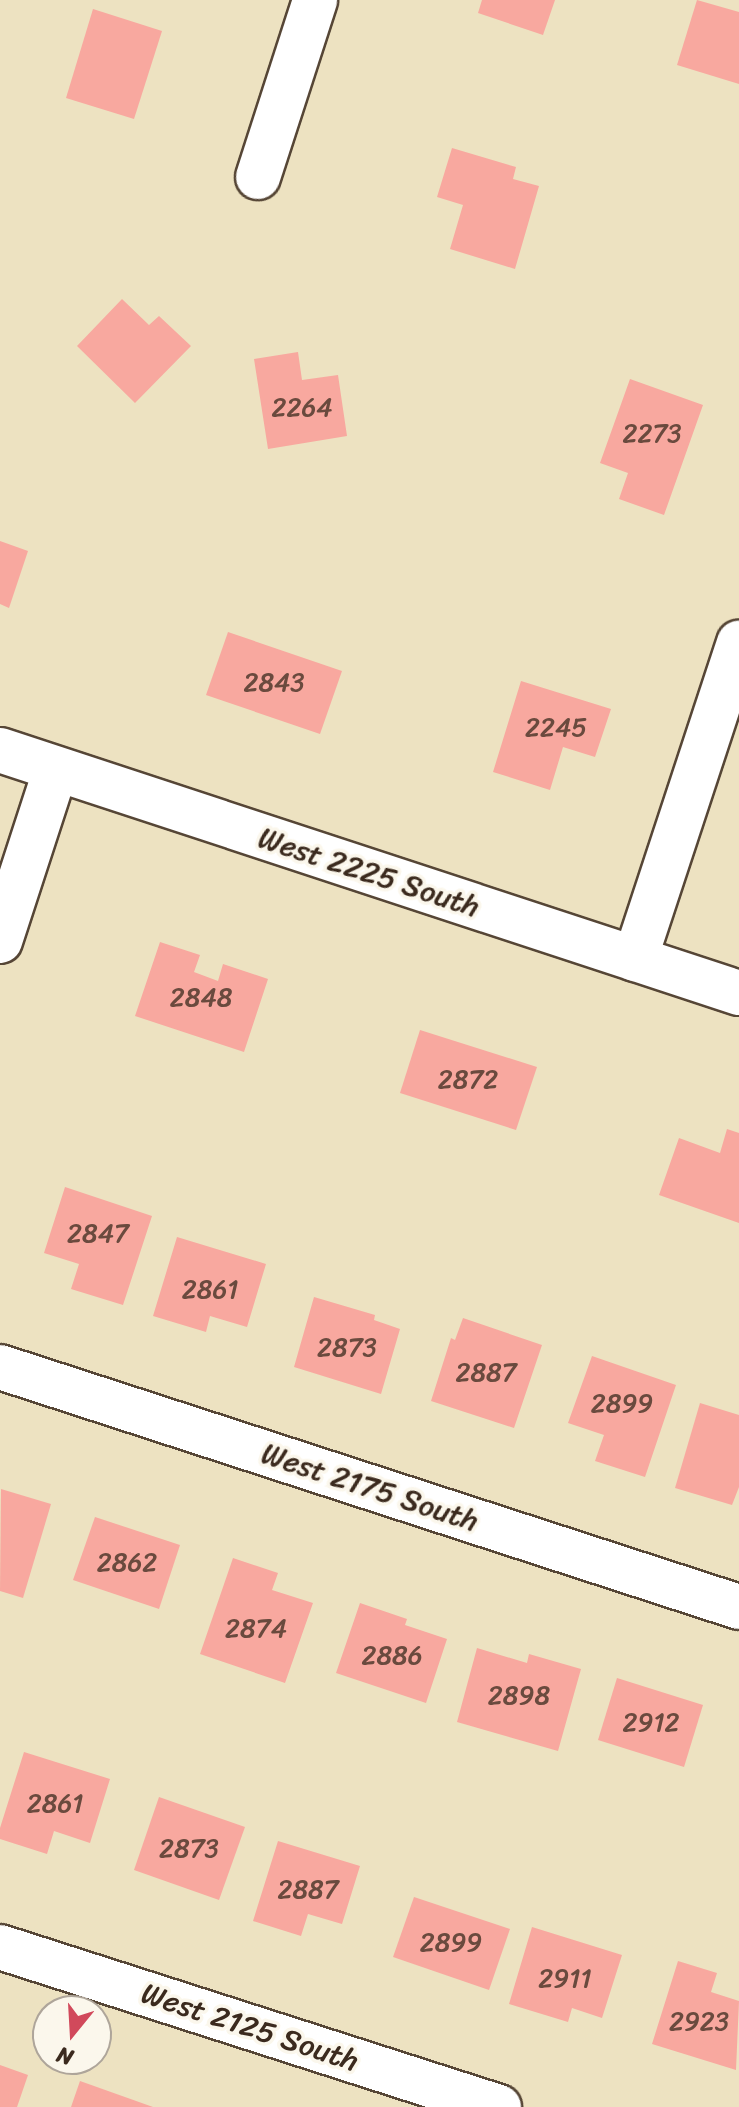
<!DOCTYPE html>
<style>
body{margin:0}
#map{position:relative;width:739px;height:2107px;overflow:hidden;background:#ede2c1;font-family:Sriracha,sans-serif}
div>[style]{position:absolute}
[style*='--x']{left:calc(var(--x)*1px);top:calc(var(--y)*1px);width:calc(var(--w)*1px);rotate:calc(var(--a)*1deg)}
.building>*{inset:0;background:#f8a89f}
.roads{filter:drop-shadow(2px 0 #564636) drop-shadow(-2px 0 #564636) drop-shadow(0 2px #564636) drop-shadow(0 -2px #564636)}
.minor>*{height:44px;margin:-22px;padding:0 22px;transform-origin:22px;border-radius:22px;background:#fff}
span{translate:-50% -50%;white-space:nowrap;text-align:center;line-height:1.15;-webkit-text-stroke:7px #fbf7ec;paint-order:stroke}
.number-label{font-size:26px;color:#6a4a3e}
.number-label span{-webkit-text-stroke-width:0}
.street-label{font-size:30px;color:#3b2a1e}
.north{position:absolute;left:32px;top:1995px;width:80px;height:80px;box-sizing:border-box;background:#fbf7ec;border:2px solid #aea59a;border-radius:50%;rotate:198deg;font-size:22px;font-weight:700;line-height:32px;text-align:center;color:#3b2a1e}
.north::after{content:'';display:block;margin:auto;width:28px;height:36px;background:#d1495b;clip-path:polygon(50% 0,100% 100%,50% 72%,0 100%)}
</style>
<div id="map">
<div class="building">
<i style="clip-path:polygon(482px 0,555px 0,543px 35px,478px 13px)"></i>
<i style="clip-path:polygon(697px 0,739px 12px,739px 84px,677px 65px)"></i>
<i style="clip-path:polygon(93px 9px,162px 31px,134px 119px,66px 98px)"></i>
<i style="clip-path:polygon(452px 148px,516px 167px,513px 179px,539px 186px,515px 269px,450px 249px,463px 205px,437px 197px)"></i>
<i style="clip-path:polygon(122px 299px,149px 325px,159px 316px,191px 346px,135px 403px,77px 346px)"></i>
<i style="clip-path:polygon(298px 352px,302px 380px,338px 375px,347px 436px,268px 449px,254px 359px)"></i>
<i style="clip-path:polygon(630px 379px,703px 405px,664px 515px,619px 499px,628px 473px,600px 463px)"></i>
<i style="clip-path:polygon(0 541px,28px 551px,9px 608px,0 604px)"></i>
<i style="clip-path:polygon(228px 632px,342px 671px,320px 734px,206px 695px)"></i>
<i style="clip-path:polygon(521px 681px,611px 709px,595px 757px,563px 747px,550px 790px,493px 772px)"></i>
<i style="clip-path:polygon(160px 942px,200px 955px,194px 972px,218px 981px,223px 964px,268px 979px,244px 1052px,135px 1016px)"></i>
<i style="clip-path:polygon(420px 1030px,537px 1067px,516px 1130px,400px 1093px)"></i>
<i style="clip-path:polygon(727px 1129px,739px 1133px,739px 1223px,659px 1195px,679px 1138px,720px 1153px)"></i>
<i style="clip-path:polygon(65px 1187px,152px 1216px,123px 1305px,71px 1289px,79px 1264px,44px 1253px)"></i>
<i style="clip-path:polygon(177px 1237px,266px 1264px,247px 1327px,210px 1316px,206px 1332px,153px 1316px)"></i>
<i style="clip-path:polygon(314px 1297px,375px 1315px,374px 1320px,400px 1329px,381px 1394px,294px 1367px)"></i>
<i style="clip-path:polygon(463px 1318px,542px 1345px,514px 1428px,431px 1401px,451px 1338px,455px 1340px)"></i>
<i style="clip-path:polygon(592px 1356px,676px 1385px,645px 1477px,595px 1461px,604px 1435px,568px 1423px)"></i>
<i style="clip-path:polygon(700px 1403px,739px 1415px,739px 1487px,732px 1505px,675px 1488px)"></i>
<i style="clip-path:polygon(1px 1489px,51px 1504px,23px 1598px,0 1591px)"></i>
<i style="clip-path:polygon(95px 1517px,180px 1545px,159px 1609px,73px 1580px)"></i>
<i style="clip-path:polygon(233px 1558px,278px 1573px,272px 1590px,313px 1603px,285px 1683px,200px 1654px)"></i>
<i style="clip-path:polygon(360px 1603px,407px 1619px,405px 1625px,447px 1639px,426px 1703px,336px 1673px)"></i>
<i style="clip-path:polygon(477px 1648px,527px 1663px,529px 1654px,581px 1669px,558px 1751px,457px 1722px)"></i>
<i style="clip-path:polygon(617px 1678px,703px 1705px,684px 1767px,598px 1740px)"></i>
<i style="clip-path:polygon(24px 1752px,110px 1779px,90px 1843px,54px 1831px,47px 1854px,0 1839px,0 1828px)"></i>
<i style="clip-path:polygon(159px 1797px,245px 1827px,219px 1900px,134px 1870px)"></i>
<i style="clip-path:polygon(278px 1841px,360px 1866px,342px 1924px,308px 1914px,301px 1936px,253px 1921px)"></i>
<i style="clip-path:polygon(414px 1897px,510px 1929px,489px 1990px,393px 1957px)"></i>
<i style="clip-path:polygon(532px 1927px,622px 1955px,602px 2018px,572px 2008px,568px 2022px,509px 2004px)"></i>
<i style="clip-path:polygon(678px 1961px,717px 1973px,711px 1992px,739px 2001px,736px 2070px,652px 2044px)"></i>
<i style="clip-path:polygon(0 2065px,28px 2075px,17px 2107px,0 2107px)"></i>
<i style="clip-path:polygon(80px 2081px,153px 2107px,71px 2107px)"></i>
</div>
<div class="roads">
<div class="minor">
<i style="--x:258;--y:177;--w:186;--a:-72.1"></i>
<i style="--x:0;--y:750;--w:778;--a:18.2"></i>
<i style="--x:0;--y:941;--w:181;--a:-72"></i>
<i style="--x:635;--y:959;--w:333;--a:-71.8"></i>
<i style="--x:0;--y:1367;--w:777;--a:17.99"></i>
<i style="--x:0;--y:1947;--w:524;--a:17.78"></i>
</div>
</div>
<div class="number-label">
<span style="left:302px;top:408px">2264</span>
<span style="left:652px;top:434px">2273</span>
<span style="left:274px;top:683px">2843</span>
<span style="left:556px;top:728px">2245</span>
<span style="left:201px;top:998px">2848</span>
<span style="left:468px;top:1080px">2872</span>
<span style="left:98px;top:1234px">2847</span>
<span style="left:210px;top:1290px">2861</span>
<span style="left:347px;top:1348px">2873</span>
<span style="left:486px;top:1373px">2887</span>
<span style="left:622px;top:1404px">2899</span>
<span style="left:127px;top:1563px">2862</span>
<span style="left:256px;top:1629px">2874</span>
<span style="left:392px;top:1656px">2886</span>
<span style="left:519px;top:1696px">2898</span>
<span style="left:651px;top:1723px">2912</span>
<span style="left:55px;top:1804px">2861</span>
<span style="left:189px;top:1849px">2873</span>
<span style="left:308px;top:1890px">2887</span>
<span style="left:451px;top:1943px">2899</span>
<span style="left:565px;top:1979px">2911</span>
<span style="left:699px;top:2022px">2923</span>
</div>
<div class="street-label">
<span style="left:369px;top:872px;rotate:18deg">West 2225 South</span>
<span style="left:370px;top:1487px;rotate:18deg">West 2175 South</span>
<span style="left:250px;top:2027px;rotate:18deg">West 2125 South</span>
</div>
<div class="north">N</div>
</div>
